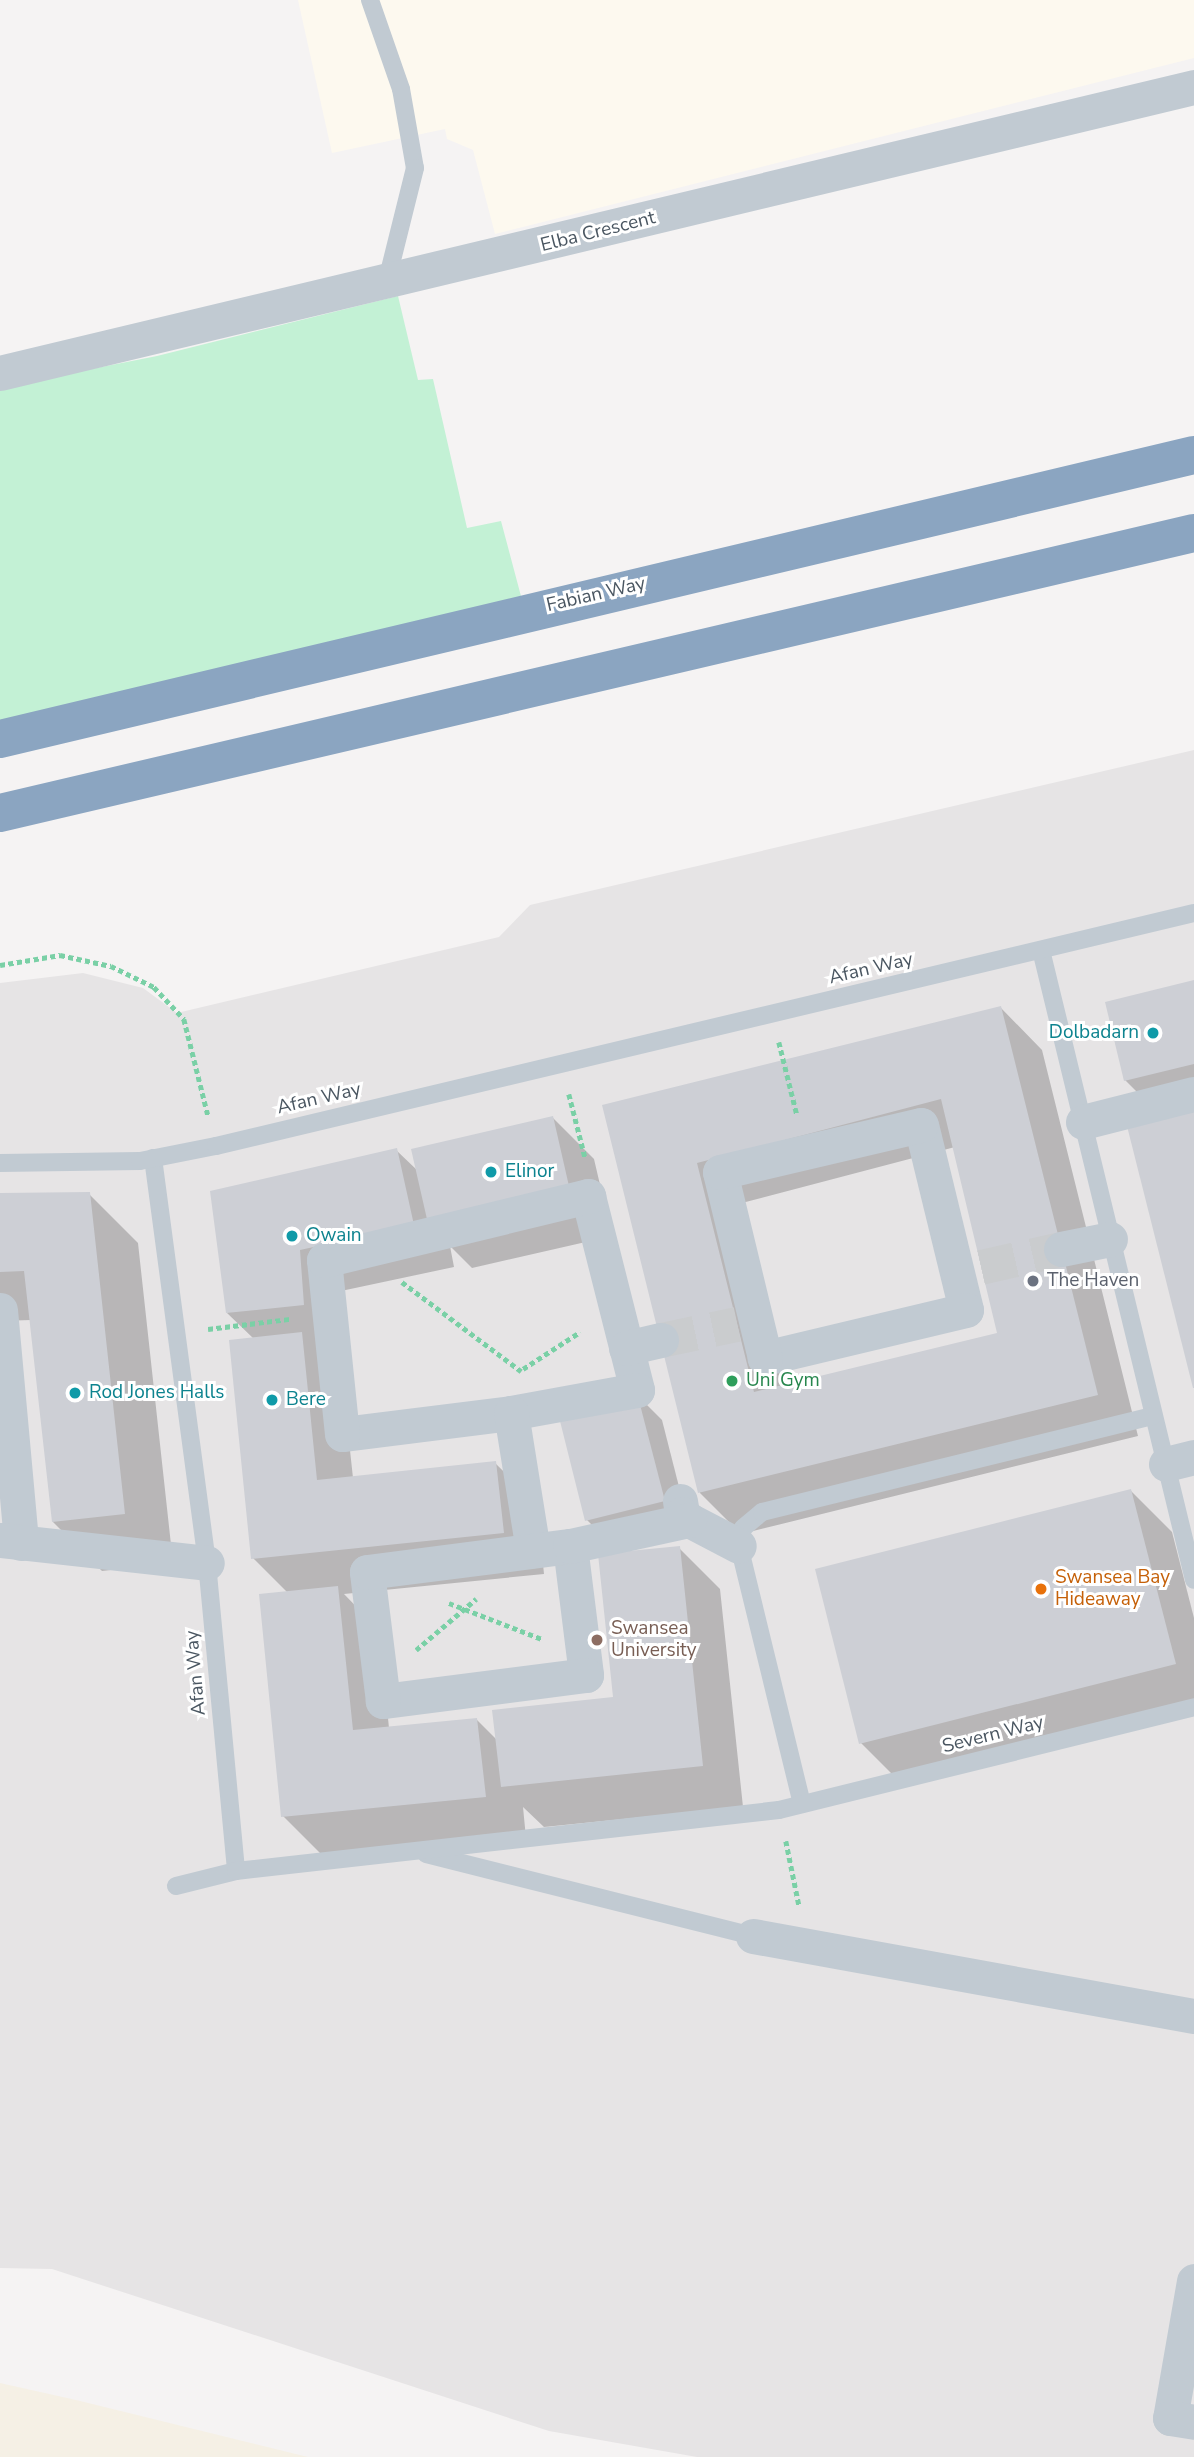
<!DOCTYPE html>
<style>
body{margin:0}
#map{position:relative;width:1194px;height:2457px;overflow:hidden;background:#f5f3f3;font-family:"Nunito Sans",sans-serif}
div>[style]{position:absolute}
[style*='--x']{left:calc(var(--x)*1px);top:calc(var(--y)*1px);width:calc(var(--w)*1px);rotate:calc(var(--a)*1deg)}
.commercial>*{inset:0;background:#fdf9ef}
.education>*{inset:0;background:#e6e4e5}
.green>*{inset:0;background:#c3f1d5}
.sand>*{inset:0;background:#f5f0e5}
.shadow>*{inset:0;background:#0003}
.building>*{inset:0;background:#cdcfd5}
.street-tunnel>*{height:35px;margin-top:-17.5px;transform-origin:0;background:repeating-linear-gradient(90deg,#caccce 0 35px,transparent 0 53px)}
.path>*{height:4.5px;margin-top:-2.25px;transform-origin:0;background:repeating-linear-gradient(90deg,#7ad0a6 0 5px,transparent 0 8.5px)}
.lane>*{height:18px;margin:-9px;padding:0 9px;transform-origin:9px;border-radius:9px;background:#c1cad2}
.street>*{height:35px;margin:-17.5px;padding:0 17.5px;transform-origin:17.5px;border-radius:17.5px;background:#c1cad2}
.highway>*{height:38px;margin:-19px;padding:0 19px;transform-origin:19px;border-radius:19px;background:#8ba5c1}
.dots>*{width:19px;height:19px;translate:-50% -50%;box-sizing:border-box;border:4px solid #fff;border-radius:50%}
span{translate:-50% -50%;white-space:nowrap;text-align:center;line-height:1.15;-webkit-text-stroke:6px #fff;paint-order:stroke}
.street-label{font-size:19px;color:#4a5661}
.culture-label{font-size:19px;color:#0d838f}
.right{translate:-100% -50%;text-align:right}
.left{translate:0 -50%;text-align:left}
.worship-label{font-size:19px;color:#5b616d}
.leisure-label{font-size:19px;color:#27864d}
.food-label{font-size:19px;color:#c56008}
.education-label{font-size:19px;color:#785e54}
</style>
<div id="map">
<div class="commercial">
<i style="clip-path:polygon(298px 0,1194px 0,1194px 58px,495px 234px,473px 150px,447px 139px,445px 129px,332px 153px)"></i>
</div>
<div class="education">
<i style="clip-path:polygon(1194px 750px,1194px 2457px,697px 2457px,549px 2431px,52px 2269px,0 2268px,0 983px,83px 973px,143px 988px,177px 1013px,499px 937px,530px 905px)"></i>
</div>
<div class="green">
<i style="clip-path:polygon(398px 296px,418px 380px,433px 379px,467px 528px,501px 521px,522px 600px,0 725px,0 387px,157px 356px)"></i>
</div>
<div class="sand">
<i style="clip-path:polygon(0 2383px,76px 2400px,308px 2457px,0 2457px)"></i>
</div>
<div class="shadow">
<i style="clip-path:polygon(1194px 982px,1194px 1385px,1165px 1120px,1125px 1080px)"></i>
<i style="clip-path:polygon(evenodd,1001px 1008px,1042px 1050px,1138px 1436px,741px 1534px,700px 1493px,604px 1106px,1001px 1008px,955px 1147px,999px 1334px,783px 1387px,738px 1204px,955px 1147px)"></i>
<i style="clip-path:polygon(553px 1118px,594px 1159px,612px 1236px,472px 1268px,450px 1246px,454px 1267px,341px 1291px,342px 1376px,353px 1478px,495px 1463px,537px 1504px,544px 1574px,344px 1594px,379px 1630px,389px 1728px,477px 1720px,497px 1740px,615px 1698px,679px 1548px,720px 1589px,743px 1807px,544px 1827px,523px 1807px,526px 1838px,325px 1858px,283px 1816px,288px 1593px,253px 1558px,254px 1339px,227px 1313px,396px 1150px,418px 1171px)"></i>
<i style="clip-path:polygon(89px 1194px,138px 1243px,173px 1563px,102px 1571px,53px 1522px,31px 1320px,0 1321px,0 1195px)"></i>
<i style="clip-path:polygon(637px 1395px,662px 1420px,689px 1526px,612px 1545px,587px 1520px)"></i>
<i style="clip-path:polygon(1131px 1491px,1172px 1532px,1194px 1618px,1194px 1711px,902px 1784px,861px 1743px)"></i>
</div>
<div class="building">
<i style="clip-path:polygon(1194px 980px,1194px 1064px,1124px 1081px,1105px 1002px)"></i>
<i style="clip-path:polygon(evenodd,1001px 1006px,1098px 1395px,698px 1493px,602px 1105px,1001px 1006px,941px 1099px,997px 1333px,754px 1392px,697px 1163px,941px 1099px)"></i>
<i style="clip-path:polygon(1194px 1112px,1194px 1388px,1193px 1388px,1127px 1126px)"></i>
<i style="clip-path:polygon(553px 1116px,571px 1195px,429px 1228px,411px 1149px)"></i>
<i style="clip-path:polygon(397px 1148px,414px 1225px,300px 1250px,304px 1305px,226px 1313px,210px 1191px)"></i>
<i style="clip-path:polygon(90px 1192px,125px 1514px,52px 1522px,24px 1271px,0 1272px,0 1193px)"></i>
<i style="clip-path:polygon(302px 1332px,317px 1480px,496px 1461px,504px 1533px,251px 1559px,229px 1340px)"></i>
<i style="clip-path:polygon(637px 1393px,665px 1501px,585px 1521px,558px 1413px)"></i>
<i style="clip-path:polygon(1131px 1489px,1176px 1664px,859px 1744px,815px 1569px)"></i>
<i style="clip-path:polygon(680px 1546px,703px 1766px,501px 1787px,492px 1710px,613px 1697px,598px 1554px)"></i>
<i style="clip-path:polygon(338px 1586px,353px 1730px,477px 1718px,486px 1797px,281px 1817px,259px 1594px)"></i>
</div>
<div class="street-tunnel">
<i style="--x:981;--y:1267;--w:82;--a:-12.7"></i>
<i style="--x:661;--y:1340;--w:78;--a:-11.9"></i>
</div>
<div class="path">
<i style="--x:0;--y:965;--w:61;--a:-9.5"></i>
<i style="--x:60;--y:955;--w:52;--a:12.2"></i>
<i style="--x:111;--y:966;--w:48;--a:26"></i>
<i style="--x:154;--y:987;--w:44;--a:46.8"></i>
<i style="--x:184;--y:1019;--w:99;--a:76"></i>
<i style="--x:779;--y:1042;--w:75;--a:76.1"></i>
<i style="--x:569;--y:1094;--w:65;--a:75.7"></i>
<i style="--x:402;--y:1282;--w:149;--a:36.8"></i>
<i style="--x:208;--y:1329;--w:83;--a:-7"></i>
<i style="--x:523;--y:1369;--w:68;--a:-33"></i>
<i style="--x:449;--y:1603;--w:100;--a:21.2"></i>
<i style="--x:416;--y:1650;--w:79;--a:-40.4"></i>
<i style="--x:786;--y:1841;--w:65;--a:78.5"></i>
</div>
<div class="lane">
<i style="--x:370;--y:0;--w:94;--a:70.8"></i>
<i style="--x:401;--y:89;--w:80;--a:80"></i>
<i style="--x:415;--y:168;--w:120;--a:104"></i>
<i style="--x:1041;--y:950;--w:648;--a:76.35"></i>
<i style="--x:153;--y:1158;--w:409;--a:82.4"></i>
<i style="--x:207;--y:1563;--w:309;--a:84.6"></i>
<i style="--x:0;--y:1163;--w:140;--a:-0.8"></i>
<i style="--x:140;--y:1161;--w:77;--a:-11.2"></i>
<i style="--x:216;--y:1146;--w:1005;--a:-13.4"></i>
<i style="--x:802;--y:1804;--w:266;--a:-103.7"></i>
<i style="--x:739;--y:1546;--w:18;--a:-77"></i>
<i style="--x:743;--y:1528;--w:25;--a:-40"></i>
<i style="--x:762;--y:1512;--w:402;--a:-13.8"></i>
<i style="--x:426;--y:1854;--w:337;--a:14.1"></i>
<i style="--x:176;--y:1886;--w:62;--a:-14"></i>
<i style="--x:236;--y:1871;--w:546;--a:-6.41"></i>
<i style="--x:779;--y:1810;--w:428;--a:-13.9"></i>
</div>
<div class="street">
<i style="--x:0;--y:373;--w:1228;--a:-13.47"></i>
<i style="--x:1083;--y:1122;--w:114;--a:-14.2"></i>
<i style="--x:921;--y:1125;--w:190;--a:76.3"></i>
<i style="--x:966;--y:1310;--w:207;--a:166.6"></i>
<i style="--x:765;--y:1358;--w:191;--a:-103.6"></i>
<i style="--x:720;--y:1172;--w:206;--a:-13.2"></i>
<i style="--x:588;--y:1196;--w:200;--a:75.8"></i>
<i style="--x:637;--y:1390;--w:128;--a:169.7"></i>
<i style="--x:511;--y:1413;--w:170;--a:172.9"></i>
<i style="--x:342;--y:1434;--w:175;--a:-95.9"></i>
<i style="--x:324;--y:1260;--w:272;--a:-13.6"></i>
<i style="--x:1061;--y:1249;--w:50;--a:-11.5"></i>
<i style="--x:0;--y:1310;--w:234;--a:84.8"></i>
<i style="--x:626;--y:1348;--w:36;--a:-13"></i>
<i style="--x:511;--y:1413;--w:139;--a:80.9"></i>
<i style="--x:1166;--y:1464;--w:29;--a:-14"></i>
<i style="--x:680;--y:1501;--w:13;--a:81"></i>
<i style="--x:682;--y:1514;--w:9;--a:41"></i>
<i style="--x:689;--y:1520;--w:56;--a:27.5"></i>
<i style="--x:0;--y:1540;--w:208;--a:6.3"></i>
<i style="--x:570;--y:1546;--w:130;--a:82.9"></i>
<i style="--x:586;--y:1675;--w:205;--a:172.7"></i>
<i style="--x:383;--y:1701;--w:130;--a:-97.1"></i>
<i style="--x:367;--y:1572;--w:205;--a:-7.3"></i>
<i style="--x:570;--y:1546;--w:122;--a:-12.3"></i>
<i style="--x:753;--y:1936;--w:448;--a:10.3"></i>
<i style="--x:1194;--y:2281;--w:139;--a:99.9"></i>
<i style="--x:1170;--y:2418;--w:24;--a:9"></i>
</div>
<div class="highway">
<i style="--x:0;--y:739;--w:1227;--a:-13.38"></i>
<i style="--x:0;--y:813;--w:1226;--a:-13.2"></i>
</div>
<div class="dots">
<i style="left:1153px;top:1033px;background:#0f9aa8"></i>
<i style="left:491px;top:1172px;background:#0f9aa8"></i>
<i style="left:292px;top:1236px;background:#0f9aa8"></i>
<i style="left:1033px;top:1281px;background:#6b7280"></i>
<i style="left:732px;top:1381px;background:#2e9e5b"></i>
<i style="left:75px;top:1393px;background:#0f9aa8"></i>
<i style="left:272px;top:1400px;background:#0f9aa8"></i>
<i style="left:1041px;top:1589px;background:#e8710a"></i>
<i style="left:597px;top:1640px;background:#8d6e63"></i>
</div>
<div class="street-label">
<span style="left:598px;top:232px;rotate:-14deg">Elba Crescent</span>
<span style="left:596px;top:595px;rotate:-13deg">Fabian Way</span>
<span style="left:871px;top:969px;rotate:-13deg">Afan Way</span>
<span style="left:319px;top:1099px;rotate:-13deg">Afan Way</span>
<span style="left:196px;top:1673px;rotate:-95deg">Afan Way</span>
<span style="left:993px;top:1735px;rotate:-14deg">Severn Way</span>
</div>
<div class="culture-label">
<span class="right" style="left:1139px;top:1033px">Dolbadarn</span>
<span class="left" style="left:505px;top:1172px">Elinor</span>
<span class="left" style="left:306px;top:1236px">Owain</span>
<span class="left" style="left:89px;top:1393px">Rod Jones Halls</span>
<span class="left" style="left:286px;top:1400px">Bere</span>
</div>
<div class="worship-label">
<span class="left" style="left:1047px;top:1281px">The Haven</span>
</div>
<div class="leisure-label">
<span class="left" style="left:746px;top:1381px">Uni Gym</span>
</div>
<div class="food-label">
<span class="left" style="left:1055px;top:1589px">Swansea Bay<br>Hideaway</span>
</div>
<div class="education-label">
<span class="left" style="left:611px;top:1640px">Swansea<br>University</span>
</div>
</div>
